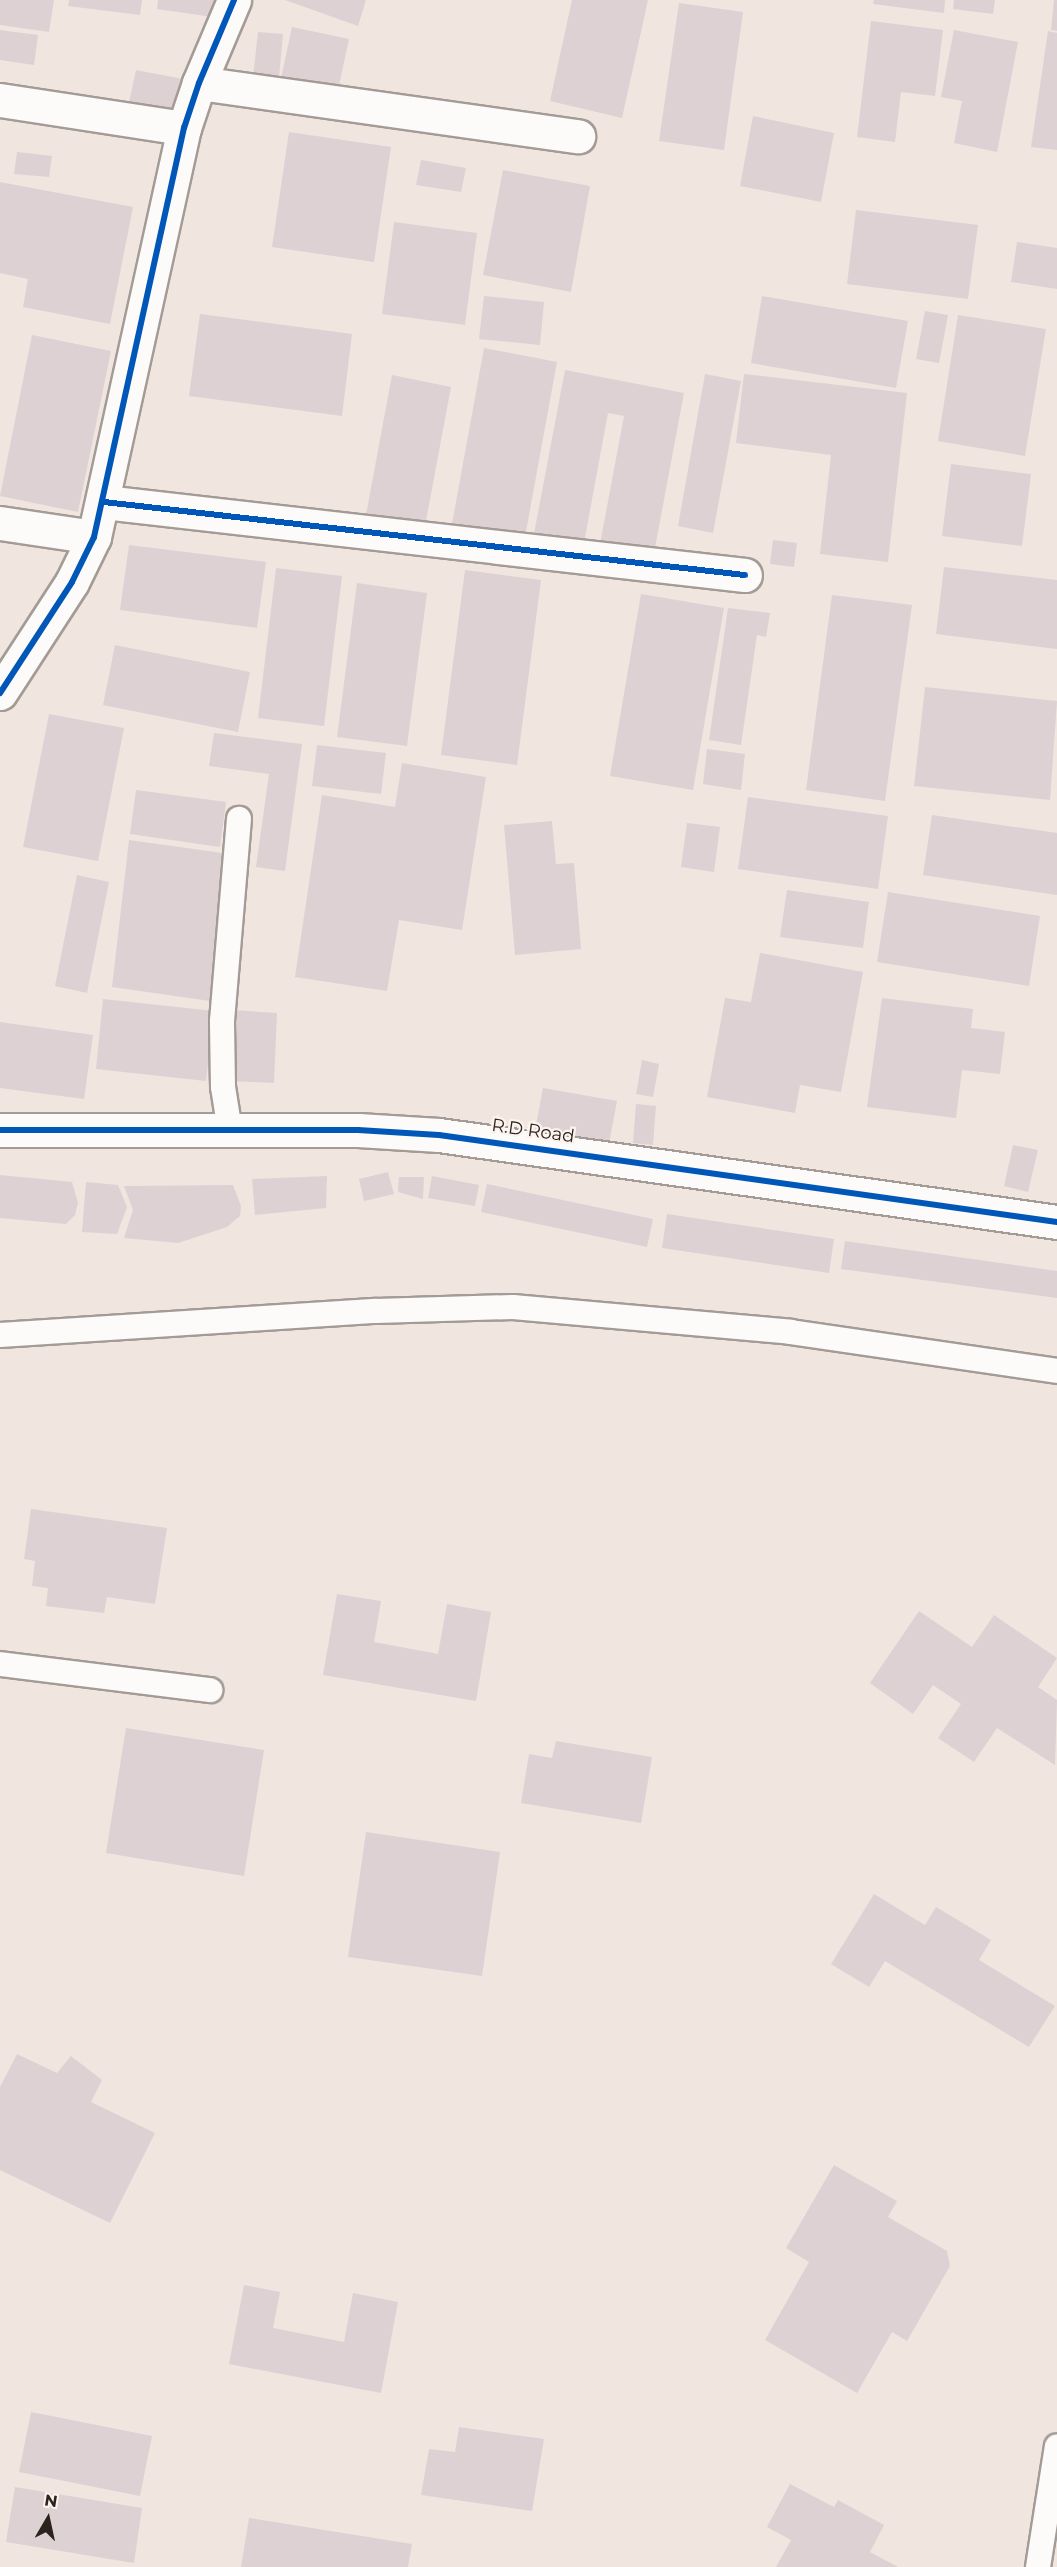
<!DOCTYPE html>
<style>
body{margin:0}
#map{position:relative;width:1057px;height:2567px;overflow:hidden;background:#f1e5df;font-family:Montserrat,sans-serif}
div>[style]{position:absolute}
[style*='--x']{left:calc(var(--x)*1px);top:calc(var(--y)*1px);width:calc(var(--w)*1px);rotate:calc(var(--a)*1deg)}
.building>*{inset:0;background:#ddd1d4}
.roads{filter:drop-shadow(2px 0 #a39b96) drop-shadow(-2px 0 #a39b96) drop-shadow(0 2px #a39b96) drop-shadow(0 -2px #a39b96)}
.service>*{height:24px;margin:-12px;padding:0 12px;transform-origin:12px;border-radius:12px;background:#fdfbfa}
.minor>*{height:33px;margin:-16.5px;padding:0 16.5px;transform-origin:16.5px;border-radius:16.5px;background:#fdfbfa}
.cycleway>*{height:6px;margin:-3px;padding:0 3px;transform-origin:3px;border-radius:3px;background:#0057b8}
span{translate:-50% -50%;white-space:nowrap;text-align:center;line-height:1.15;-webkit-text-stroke:4.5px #fcf3ee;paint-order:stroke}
.street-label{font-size:18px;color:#2b231e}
.north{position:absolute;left:18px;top:2489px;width:60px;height:60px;-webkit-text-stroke:4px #fcf3ee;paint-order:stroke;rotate:9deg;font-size:16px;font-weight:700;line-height:24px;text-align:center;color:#2b231e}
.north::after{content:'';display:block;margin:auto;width:21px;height:27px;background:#2b231e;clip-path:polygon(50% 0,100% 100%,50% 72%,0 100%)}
</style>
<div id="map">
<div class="building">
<i style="clip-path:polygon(0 0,54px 0,49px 32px,0 25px)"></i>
<i style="clip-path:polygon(69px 0,142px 0,140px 15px,68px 6px)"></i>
<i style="clip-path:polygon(158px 0,223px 0,220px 18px,157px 9px)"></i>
<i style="clip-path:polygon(285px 0,366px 0,358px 26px)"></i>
<i style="clip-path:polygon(572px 0,648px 0,622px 118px,550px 101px)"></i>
<i style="clip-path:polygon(874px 0,945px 0,944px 13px,873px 4px)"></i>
<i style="clip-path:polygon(954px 0,995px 0,993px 14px,953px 9px)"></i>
<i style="clip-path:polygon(1054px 0,1057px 0,1057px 31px,1051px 30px)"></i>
<i style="clip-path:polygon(679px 3px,743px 12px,724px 150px,659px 141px)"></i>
<i style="clip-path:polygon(871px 21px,943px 30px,935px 96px,901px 92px,895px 142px,857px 137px)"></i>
<i style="clip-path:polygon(292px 27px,349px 39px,337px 95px,280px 83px)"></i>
<i style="clip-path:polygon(0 30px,38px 35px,34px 65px,0 60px)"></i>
<i style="clip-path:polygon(954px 30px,1018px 42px,997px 152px,954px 143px,962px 101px,941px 97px)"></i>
<i style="clip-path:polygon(1048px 31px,1057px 33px,1057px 150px,1031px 147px)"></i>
<i style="clip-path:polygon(258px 32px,283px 34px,278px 88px,252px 86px)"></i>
<i style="clip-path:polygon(136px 70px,183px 79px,176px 117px,128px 107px)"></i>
<i style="clip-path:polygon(753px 116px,834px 133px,821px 202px,740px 186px)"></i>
<i style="clip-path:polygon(289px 132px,391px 147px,374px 262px,272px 247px)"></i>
<i style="clip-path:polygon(17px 152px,52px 156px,49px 177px,14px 174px)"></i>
<i style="clip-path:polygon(421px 160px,466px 168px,461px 192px,416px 185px)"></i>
<i style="clip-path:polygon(503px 170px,590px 186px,571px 292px,483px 275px)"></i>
<i style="clip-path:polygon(0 182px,133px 207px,110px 324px,23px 307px,28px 279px,0 273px)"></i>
<i style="clip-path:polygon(856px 210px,978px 225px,968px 299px,847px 284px)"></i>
<i style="clip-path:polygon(394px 222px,477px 233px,465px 325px,382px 314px)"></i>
<i style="clip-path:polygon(1017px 242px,1057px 248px,1057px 289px,1011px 282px)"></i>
<i style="clip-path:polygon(484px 296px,544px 302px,540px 345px,479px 339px)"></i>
<i style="clip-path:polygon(762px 296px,908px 321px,896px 388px,751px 363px)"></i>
<i style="clip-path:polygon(925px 311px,948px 315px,939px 363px,916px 359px)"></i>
<i style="clip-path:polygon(200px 314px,352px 334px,342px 416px,189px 396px)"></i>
<i style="clip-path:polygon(958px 315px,1046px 329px,1025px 456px,938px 441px)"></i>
<i style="clip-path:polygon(32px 335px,111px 351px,78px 512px,0 496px)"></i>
<i style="clip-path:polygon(484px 348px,557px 362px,525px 537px,452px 524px)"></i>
<i style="clip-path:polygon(565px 370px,684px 393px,654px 553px,600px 544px,624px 416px,608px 413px,583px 548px,533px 539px)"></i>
<i style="clip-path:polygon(705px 374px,741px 381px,713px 533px,678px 526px)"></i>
<i style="clip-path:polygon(744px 374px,907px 393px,888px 562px,820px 554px,831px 455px,736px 443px)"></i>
<i style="clip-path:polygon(392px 375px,451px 387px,425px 526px,366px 515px)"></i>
<i style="clip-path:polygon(951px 464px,1031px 474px,1022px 546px,942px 536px)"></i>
<i style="clip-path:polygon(773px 540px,797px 543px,794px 567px,770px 564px)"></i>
<i style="clip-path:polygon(129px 545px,266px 562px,257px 628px,120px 610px)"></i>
<i style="clip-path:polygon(944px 567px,1057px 580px,1057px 649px,936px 634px)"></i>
<i style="clip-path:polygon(276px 568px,342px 576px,324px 726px,258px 718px)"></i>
<i style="clip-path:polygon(465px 570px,541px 580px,517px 765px,441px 755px)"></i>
<i style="clip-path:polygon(357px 583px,427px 593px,407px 746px,337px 737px)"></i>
<i style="clip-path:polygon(641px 594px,724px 608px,693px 790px,610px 776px)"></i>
<i style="clip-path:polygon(832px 595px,912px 605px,885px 801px,806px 790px)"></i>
<i style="clip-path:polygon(728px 608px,770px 613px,766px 637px,757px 635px,741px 745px,709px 740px)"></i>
<i style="clip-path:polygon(115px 645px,250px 672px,238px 732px,103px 705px)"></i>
<i style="clip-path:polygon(925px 687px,1057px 701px,1050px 800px,914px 786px)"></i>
<i style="clip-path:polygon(49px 714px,124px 728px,98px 861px,23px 847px)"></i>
<i style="clip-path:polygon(214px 733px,302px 744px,285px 871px,256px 867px,269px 774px,209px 766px)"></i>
<i style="clip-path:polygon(317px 745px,386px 753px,381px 794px,312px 786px)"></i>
<i style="clip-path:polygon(707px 749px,745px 754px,741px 790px,703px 784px)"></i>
<i style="clip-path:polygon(402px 763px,486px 777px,462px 930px,399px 920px,387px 991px,295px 977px,322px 795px,395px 807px)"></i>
<i style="clip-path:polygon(136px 790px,226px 802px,220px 847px,130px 834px)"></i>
<i style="clip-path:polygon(748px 797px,888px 816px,878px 889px,738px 869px)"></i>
<i style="clip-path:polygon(932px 815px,1057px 833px,1057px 895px,923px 875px)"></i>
<i style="clip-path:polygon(552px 821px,556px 864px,574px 863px,581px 949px,515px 955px,504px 825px)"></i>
<i style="clip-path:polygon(687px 823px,720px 827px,714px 872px,681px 867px)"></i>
<i style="clip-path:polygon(129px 840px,230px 854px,210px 1001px,112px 987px)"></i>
<i style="clip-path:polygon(77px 875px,109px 882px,87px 993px,55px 986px)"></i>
<i style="clip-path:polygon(787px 890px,869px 902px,863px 948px,780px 937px)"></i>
<i style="clip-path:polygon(888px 892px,1040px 916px,1029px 986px,877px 962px)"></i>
<i style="clip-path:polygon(760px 953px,863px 972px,841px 1092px,800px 1085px,795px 1113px,707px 1097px,725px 998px,751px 1002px)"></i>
<i style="clip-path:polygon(882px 998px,973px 1009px,971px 1028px,1005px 1032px,1000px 1074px,962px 1070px,956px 1118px,867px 1107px)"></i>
<i style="clip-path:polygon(103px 999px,214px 1011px,206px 1081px,96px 1069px)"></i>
<i style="clip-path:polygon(232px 1010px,277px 1013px,274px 1083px,229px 1081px)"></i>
<i style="clip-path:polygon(0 1022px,93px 1035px,84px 1099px,0 1088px)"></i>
<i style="clip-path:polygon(642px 1060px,659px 1064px,653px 1097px,636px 1094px)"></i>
<i style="clip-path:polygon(543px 1088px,617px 1101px,608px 1149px,534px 1136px)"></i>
<i style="clip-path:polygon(636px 1104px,656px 1106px,653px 1145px,633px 1143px)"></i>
<i style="clip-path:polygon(1013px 1145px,1038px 1150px,1028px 1192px,1004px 1186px)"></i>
<i style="clip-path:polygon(388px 1172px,394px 1194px,364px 1201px,359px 1179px)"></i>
<i style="clip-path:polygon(0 1175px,72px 1182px,78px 1203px,75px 1215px,66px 1224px,0 1218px)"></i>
<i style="clip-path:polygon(327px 1176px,326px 1208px,255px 1215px,252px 1179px)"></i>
<i style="clip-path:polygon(432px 1176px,479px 1185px,475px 1206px,428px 1198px)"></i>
<i style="clip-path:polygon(399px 1177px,424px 1177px,423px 1199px,398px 1192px)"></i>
<i style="clip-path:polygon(86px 1182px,118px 1185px,127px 1207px,117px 1234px,82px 1232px)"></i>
<i style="clip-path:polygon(487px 1184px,653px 1219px,647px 1247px,481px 1212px)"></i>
<i style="clip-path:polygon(233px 1185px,241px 1206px,240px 1216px,227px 1227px,178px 1243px,124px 1238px,133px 1210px,124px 1186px)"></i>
<i style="clip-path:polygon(667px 1214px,834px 1239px,829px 1273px,662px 1248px)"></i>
<i style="clip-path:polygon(845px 1241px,1057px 1271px,1057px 1298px,841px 1269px)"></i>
<i style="clip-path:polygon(31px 1509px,167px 1528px,155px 1604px,107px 1597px,104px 1613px,46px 1606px,48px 1588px,32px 1586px,35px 1561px,24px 1559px)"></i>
<i style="clip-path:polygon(337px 1594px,381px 1601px,374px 1642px,438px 1654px,447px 1604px,491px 1612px,476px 1701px,323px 1675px)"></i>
<i style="clip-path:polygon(919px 1611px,972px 1647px,994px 1615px,1057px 1658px,1038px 1687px,1057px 1700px,1055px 1765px,997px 1728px,974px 1762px,938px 1738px,961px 1704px,933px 1685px,913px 1714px,870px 1683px)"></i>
<i style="clip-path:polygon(126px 1728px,264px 1750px,244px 1876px,106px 1853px)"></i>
<i style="clip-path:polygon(556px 1741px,652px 1757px,641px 1823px,521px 1803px,529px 1754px,552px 1758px)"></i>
<i style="clip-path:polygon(366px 1832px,500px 1852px,482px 1976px,348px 1957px)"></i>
<i style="clip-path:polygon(874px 1894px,925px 1925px,936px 1907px,991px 1940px,979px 1960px,1055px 2006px,1029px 2047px,885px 1961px,869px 1987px,831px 1964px)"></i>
<i style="clip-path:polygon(17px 2054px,57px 2073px,71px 2056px,102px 2080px,91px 2102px,155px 2133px,110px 2223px,0 2170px,0 2087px)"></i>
<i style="clip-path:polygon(834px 2165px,897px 2201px,888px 2217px,947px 2251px,950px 2266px,907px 2341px,892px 2332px,857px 2393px,765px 2340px,809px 2262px,786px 2248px)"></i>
<i style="clip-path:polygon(244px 2285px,280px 2292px,273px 2328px,344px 2342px,353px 2293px,398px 2302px,381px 2393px,229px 2364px)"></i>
<i style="clip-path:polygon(31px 2412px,152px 2436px,140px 2496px,19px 2472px)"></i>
<i style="clip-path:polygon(459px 2427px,544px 2439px,532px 2511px,421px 2495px,429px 2449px,455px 2452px)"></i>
<i style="clip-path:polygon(790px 2484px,834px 2507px,838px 2500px,884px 2525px,870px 2552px,898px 2567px,776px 2567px,791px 2540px,767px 2527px)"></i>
<i style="clip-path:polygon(15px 2487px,142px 2508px,134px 2563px,6px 2542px)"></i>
<i style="clip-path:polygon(249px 2518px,412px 2544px,408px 2567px,241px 2567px)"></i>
</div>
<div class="roads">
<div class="service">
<i style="--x:230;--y:1131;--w:45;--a:-99"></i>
<i style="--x:223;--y:1087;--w:66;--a:-90.9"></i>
<i style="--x:222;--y:1021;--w:203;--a:-85.2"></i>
<i style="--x:0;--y:1335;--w:377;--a:-3.7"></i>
<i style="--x:376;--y:1311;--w:137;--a:-1.7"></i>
<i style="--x:513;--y:1307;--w:279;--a:5.1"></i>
<i style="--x:791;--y:1332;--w:269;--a:8.3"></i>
<i style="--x:0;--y:1664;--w:212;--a:7.1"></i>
<i style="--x:1038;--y:2567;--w:122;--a:-81.1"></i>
</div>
<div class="minor">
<i style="--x:199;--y:83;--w:383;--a:8"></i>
<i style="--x:0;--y:100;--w:186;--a:8.7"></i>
<i style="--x:104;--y:502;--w:645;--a:6.5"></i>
<i style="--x:0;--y:523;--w:95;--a:8.5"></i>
<i style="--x:0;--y:693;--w:132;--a:-57"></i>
<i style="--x:72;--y:582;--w:50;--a:-63.9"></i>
<i style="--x:94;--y:537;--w:419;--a:-77.6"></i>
<i style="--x:184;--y:128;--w:47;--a:-71.6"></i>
<i style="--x:199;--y:83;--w:90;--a:-67.1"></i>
<i style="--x:0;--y:1130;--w:358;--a:0"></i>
<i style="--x:358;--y:1130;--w:81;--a:3.5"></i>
<i style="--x:439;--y:1135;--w:624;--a:8.01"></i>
</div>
</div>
<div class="cycleway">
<i style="--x:104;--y:502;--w:645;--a:6.5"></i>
<i style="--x:0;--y:693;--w:132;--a:-57"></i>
<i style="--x:72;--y:582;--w:50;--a:-63.9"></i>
<i style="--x:94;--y:537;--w:419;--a:-77.6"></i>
<i style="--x:184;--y:128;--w:47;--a:-71.6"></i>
<i style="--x:199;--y:83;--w:90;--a:-67.1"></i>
<i style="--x:0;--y:1130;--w:358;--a:0"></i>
<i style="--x:358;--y:1130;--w:81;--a:3.5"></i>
<i style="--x:439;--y:1135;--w:624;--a:8.01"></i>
</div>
<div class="street-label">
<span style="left:533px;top:1131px;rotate:8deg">R.D Road</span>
</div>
<div class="north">N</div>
</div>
